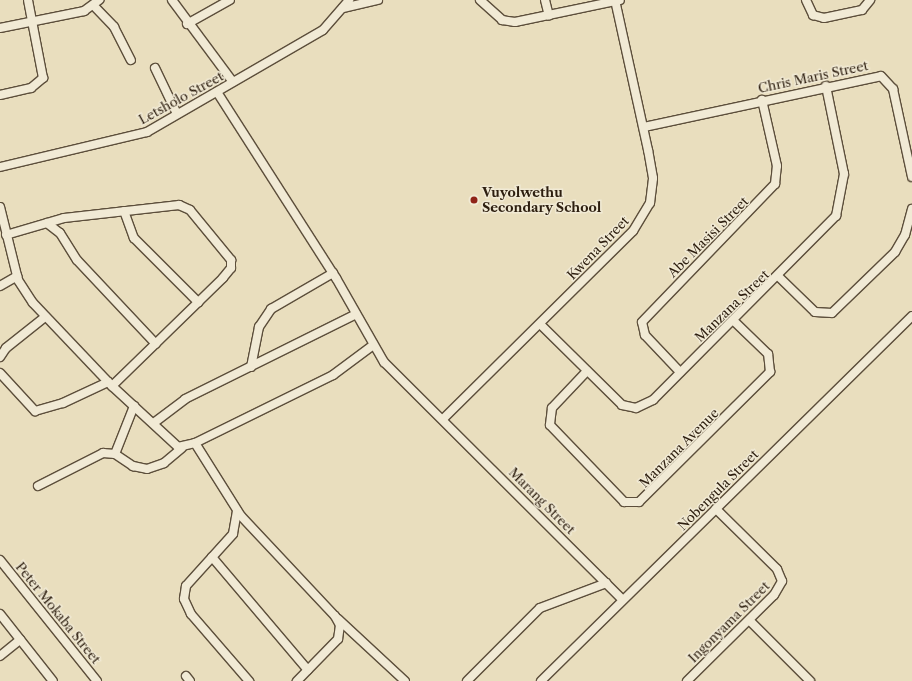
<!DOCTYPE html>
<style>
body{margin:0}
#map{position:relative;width:912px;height:681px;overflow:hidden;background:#e9debe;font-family:"Libre Caslon Text",serif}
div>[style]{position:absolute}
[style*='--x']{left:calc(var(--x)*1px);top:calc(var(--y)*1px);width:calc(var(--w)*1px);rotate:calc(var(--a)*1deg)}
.roads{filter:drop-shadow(1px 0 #5c4e3b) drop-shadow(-1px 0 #5c4e3b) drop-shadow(0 1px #5c4e3b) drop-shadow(0 -1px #5c4e3b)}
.street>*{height:8px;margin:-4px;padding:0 4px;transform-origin:4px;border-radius:4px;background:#f1ead5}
.dots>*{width:11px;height:11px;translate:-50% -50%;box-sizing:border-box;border:2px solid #f1ead5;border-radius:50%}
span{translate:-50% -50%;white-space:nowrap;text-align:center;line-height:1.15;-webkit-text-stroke:3px #f1ead5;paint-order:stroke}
.street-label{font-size:13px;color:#2d1e0f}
.poi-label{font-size:13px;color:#2d1e0f;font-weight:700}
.left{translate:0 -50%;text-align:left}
</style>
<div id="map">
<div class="roads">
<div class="street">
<i style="--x:172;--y:0;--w:102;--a:53.4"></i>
<i style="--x:480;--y:0;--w:30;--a:42"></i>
<i style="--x:502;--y:20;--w:13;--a:9"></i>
<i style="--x:515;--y:22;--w:107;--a:-11.8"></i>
<i style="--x:545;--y:0;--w:16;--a:76"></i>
<i style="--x:806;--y:0;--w:17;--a:65"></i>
<i style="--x:813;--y:15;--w:11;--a:15"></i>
<i style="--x:824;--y:18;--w:39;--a:-12"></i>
<i style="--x:862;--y:10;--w:13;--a:-51"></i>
<i style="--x:94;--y:6;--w:29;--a:46"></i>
<i style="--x:114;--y:27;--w:37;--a:63"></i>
<i style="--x:343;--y:8;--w:36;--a:-13"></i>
<i style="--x:187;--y:24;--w:49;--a:-29.2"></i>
<i style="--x:0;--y:28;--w:86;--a:-11.4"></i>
<i style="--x:84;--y:11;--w:19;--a:-36"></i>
<i style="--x:155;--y:68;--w:51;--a:64.4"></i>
<i style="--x:217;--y:92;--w:221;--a:57.4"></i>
<i style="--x:336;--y:278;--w:97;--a:60.3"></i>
<i style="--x:384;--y:362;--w:337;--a:44.9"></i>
<i style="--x:0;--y:95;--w:32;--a:-13"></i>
<i style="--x:31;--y:88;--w:16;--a:-40"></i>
<i style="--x:43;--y:78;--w:79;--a:-100.9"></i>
<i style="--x:644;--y:127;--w:242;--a:-12.1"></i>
<i style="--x:881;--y:76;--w:18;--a:47"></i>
<i style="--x:893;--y:89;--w:90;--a:77.8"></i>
<i style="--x:0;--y:167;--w:151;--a:-13.4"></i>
<i style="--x:147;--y:132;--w:203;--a:-30.1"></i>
<i style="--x:323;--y:30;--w:40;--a:-49"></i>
<i style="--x:0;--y:207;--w:75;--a:76.1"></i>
<i style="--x:18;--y:280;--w:27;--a:57"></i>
<i style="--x:33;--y:303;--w:115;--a:46.4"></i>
<i style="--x:112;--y:386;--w:90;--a:42.7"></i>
<i style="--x:178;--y:447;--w:17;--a:-13"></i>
<i style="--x:195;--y:443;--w:154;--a:-26.2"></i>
<i style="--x:333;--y:375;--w:49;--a:-36.6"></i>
<i style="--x:124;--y:211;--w:29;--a:70"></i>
<i style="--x:134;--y:238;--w:91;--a:45"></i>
<i style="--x:47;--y:223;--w:16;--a:38"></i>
<i style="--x:60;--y:233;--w:32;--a:58"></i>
<i style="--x:77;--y:260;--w:115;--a:46.8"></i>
<i style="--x:6;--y:235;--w:60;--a:-16.3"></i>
<i style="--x:64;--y:218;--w:116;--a:-6.4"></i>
<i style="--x:179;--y:205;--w:12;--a:24"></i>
<i style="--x:190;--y:210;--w:65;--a:50.6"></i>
<i style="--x:231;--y:260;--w:8;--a:90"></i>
<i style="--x:231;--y:268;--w:13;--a:129"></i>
<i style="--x:223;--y:278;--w:155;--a:135.8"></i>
<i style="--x:779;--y:277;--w:50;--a:44.2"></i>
<i style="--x:815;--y:312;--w:17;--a:3"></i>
<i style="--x:832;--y:313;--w:88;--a:-44.1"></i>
<i style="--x:895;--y:252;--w:20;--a:-60"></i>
<i style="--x:905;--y:235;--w:27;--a:-75"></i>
<i style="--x:0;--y:286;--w:20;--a:-30"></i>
<i style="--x:540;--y:324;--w:115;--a:44.6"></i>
<i style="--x:622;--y:405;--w:14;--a:12"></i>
<i style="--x:636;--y:408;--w:19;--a:-25"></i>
<i style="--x:653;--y:400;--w:260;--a:-45.2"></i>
<i style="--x:836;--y:216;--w:43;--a:-79.2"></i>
<i style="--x:844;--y:174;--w:90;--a:-101.6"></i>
<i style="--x:0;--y:357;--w:11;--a:-56"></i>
<i style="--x:6;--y:348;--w:50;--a:-38.5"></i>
<i style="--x:251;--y:367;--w:41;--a:-78.7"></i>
<i style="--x:259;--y:327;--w:22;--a:-56"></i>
<i style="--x:271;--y:309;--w:72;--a:-30.1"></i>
<i style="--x:587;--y:371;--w:51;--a:133.4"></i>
<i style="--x:552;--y:408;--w:17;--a:97"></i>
<i style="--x:550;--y:425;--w:107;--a:46.1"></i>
<i style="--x:624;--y:502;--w:15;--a:0"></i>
<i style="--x:639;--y:502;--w:185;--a:-44.8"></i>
<i style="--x:770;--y:372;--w:18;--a:-96"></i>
<i style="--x:768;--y:354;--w:47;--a:-135.9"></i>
<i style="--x:680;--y:372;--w:51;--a:-133.4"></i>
<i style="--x:645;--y:335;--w:13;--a:-103"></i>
<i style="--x:642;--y:322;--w:192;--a:-46.1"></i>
<i style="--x:775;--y:184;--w:18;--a:-84"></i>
<i style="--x:777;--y:166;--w:68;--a:-102.8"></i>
<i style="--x:0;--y:373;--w:52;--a:47.4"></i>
<i style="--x:35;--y:411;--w:29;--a:-16"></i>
<i style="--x:63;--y:403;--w:50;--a:-25"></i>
<i style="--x:444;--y:418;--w:266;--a:-44.7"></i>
<i style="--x:633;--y:231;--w:33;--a:-59"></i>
<i style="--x:650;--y:203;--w:25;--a:-83"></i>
<i style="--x:653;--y:178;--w:28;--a:-100"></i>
<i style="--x:648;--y:150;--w:154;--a:-102.4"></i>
<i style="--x:155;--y:422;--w:38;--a:-37"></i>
<i style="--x:185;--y:399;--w:191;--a:-26.4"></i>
<i style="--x:195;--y:443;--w:86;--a:57.8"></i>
<i style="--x:241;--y:516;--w:137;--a:46.8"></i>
<i style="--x:335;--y:616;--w:10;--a:61"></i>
<i style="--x:340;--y:625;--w:14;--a:98"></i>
<i style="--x:338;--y:639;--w:59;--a:134.3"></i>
<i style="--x:115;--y:454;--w:52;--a:-68.4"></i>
<i style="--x:38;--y:486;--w:73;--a:-26.9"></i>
<i style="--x:103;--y:453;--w:12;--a:5"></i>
<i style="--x:115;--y:454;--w:22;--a:34"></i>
<i style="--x:133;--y:466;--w:14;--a:12"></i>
<i style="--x:147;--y:469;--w:18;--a:-19"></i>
<i style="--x:164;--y:463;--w:23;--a:-40"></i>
<i style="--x:237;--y:511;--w:23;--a:100"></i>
<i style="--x:233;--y:534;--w:70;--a:132.1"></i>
<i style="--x:186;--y:586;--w:13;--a:99"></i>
<i style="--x:184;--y:599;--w:17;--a:65"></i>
<i style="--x:191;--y:614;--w:89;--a:49.1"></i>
<i style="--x:212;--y:557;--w:148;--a:49.7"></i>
<i style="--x:0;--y:560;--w:155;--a:51.3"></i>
<i style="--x:0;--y:614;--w:85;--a:51.7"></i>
<i style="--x:338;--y:619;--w:91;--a:42.8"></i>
<i style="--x:750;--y:621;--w:85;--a:45"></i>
<i style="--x:0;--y:656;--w:26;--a:-39"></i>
<i style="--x:186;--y:676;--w:6;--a:51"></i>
<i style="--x:467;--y:681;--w:103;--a:-45"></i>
<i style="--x:540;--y:608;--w:71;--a:-20.7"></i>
<i style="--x:541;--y:681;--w:520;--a:-44.53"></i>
<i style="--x:687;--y:681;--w:122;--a:-44.7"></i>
<i style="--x:774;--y:595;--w:16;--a:-60"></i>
<i style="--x:782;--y:581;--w:13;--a:-113"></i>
<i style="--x:777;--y:569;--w:86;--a:-135.5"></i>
</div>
</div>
<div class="dots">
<i style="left:474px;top:200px;background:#8f2418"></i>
</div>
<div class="street-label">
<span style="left:813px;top:77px;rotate:-12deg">Chris Maris Street</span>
<span style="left:181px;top:98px;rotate:-29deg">Letsholo Street</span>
<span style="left:708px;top:237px;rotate:-45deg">Abe Masisi Street</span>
<span style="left:598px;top:248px;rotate:-46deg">Kwena Street</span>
<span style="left:732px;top:306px;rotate:-44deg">Manzana Street</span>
<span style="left:679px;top:448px;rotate:-45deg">Manzana Avenue</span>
<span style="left:718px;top:490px;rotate:-45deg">Nobengula Street</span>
<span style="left:542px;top:501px;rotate:45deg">Marang Street</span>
<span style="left:58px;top:613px;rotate:51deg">Peter Mokaba Street</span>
<span style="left:729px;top:622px;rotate:-45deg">Ingonyama Street</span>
</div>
<div class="poi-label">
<span class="left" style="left:482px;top:200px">Vuyolwethu<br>Secondary School</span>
</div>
</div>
